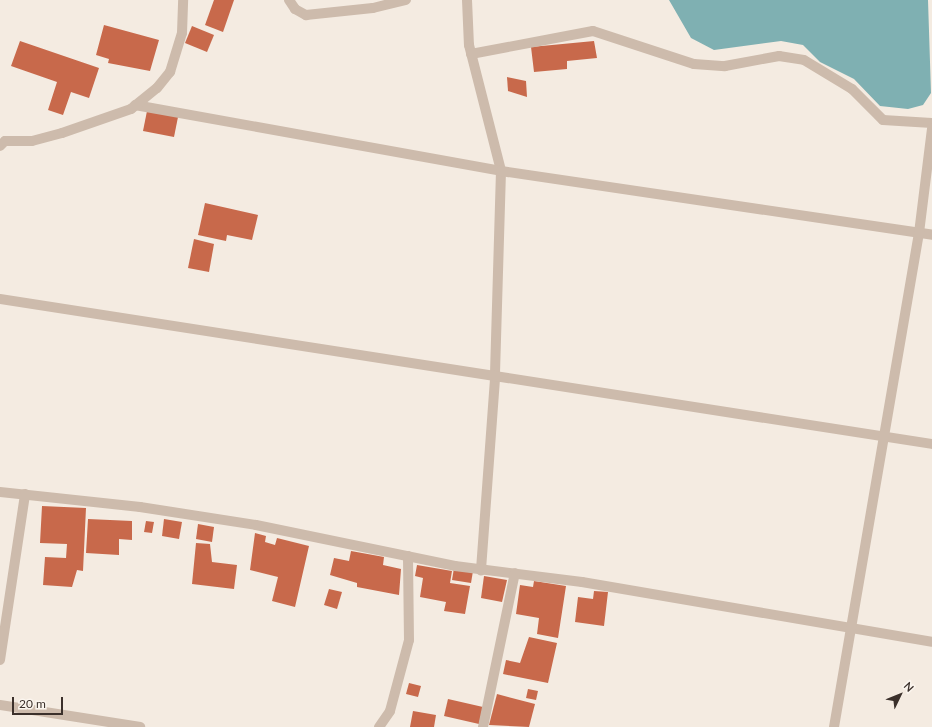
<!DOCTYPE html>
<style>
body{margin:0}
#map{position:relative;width:932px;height:727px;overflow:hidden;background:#f4ebe1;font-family:Lato,sans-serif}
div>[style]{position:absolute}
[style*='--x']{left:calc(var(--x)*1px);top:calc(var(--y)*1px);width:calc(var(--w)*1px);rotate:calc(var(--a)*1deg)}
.water>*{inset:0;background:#7fb0b2}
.building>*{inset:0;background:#c8694b}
.minor>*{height:10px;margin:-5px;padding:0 5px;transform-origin:5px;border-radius:5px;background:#cdbbac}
span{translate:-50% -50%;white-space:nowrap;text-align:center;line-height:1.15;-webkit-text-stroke:3px #fbf5ee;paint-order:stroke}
.north{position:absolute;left:880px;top:675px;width:40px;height:40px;-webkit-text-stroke:3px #fbf5ee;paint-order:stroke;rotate:47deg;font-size:11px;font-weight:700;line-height:16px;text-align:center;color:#3b302b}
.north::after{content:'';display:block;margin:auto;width:14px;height:18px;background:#3b302b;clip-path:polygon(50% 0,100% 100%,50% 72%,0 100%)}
.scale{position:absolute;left:12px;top:697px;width:51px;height:18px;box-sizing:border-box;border:2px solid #3b302b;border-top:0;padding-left:5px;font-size:12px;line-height:14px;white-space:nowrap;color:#3b302b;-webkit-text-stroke:3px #fbf5ee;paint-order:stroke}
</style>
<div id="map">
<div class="water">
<i style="clip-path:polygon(669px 0,928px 0,931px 93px,923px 105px,908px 109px,880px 106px,854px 79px,820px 62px,803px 45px,781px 41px,714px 50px,691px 38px)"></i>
</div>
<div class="building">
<i style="clip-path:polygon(214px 0,234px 0,223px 32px,205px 25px)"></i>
<i style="clip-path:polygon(104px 25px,159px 40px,150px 71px,108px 63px,109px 59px,96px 55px)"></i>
<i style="clip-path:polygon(192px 26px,214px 35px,207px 52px,185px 43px)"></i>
<i style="clip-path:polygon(20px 41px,99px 68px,89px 98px,71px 92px,63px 115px,48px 110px,57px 82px,11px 66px)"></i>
<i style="clip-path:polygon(594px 41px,597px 58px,567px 61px,567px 69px,534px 72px,531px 47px)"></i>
<i style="clip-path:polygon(507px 77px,526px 81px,527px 97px,508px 91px)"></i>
<i style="clip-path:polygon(147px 111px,178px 117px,174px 137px,143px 131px)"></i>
<i style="clip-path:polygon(205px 203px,258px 215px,252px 240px,227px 235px,226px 241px,198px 235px)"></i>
<i style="clip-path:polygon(194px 239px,214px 244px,209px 272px,188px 268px)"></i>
<i style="clip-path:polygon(42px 506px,86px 508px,83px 571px,77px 570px,72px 587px,43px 585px,45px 557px,66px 558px,67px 544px,40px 543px)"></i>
<i style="clip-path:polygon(88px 519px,132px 521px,132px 540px,119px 539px,119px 555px,86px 553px)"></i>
<i style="clip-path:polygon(164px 519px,182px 522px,179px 539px,162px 536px)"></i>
<i style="clip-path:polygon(146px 521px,154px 522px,152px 533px,144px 532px)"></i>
<i style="clip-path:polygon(198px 524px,214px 527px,212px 542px,196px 539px)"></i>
<i style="clip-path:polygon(255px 533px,266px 536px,265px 542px,275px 545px,277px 538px,309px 546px,295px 607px,272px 601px,278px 577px,250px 570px)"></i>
<i style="clip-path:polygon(196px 543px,210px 544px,212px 562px,237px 565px,234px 589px,192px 584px)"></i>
<i style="clip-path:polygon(351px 551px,384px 557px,383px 565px,401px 569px,399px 595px,357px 587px,357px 583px,330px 575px,334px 558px,349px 561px)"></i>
<i style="clip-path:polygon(417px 565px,452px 571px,450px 583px,470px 586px,465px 614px,444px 611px,446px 602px,420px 597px,423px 578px,415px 576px)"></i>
<i style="clip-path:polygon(454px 568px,473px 571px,471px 583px,452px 580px)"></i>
<i style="clip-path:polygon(484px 576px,507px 580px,502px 602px,481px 598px)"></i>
<i style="clip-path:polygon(534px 581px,566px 586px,558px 638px,537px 634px,539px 618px,516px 614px,520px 585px,533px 587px)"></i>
<i style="clip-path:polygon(329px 589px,342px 592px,337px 609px,324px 605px)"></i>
<i style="clip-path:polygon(594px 591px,608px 592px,604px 626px,575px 622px,578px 597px,593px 599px)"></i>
<i style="clip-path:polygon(529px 637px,557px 643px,548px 683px,503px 674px,506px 660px,520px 663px)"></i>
<i style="clip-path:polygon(409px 683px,421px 686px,418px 697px,406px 694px)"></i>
<i style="clip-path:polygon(528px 689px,538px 691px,536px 700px,526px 698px)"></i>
<i style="clip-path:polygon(497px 694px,535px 704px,529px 727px,489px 725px)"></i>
<i style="clip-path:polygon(448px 699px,483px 707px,479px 724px,444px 716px)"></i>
<i style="clip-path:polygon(413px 711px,436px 715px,434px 727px,410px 727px)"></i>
</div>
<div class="minor">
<i style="--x:289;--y:0;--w:11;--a:56"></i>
<i style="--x:295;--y:9;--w:13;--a:29"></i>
<i style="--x:306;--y:15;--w:67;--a:-6"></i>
<i style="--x:373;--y:8;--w:34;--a:-14"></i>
<i style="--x:467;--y:0;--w:45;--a:87.5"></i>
<i style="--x:469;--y:45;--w:130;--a:75.7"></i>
<i style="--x:501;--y:171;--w:208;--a:91.7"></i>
<i style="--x:495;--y:379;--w:192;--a:94.2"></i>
<i style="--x:471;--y:54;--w:124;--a:-10.7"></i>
<i style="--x:593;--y:31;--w:106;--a:18.1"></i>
<i style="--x:694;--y:64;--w:31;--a:4"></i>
<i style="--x:725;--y:66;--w:55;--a:-10.5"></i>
<i style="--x:779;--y:56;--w:25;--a:9"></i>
<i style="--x:804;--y:60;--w:56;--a:31.1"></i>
<i style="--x:852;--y:89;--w:44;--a:45"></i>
<i style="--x:883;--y:120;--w:49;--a:3.5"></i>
<i style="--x:135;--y:105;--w:372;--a:10.2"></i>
<i style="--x:501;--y:171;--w:436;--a:8.4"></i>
<i style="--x:0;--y:146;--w:7;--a:-45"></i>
<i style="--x:5;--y:141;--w:27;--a:0"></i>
<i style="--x:32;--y:141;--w:31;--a:-15"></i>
<i style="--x:62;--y:133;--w:73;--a:-19.2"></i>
<i style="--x:131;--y:109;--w:33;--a:-39"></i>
<i style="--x:157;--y:88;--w:21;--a:-51"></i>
<i style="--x:170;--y:72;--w:41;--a:-72.9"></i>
<i style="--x:182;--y:33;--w:33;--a:-88"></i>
<i style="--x:0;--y:299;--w:943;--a:8.84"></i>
<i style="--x:0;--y:492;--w:141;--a:6.1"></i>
<i style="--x:140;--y:507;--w:117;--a:8.8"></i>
<i style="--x:256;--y:525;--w:203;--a:11.6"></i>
<i style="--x:455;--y:566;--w:128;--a:7.2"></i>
<i style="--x:582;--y:582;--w:355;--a:9.7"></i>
<i style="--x:0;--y:660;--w:168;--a:-81.4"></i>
<i style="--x:0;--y:705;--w:142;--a:8.9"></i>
<i style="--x:379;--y:727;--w:19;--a:-55"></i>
<i style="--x:390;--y:711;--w:73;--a:-75"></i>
<i style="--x:409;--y:640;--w:84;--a:-90.7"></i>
<i style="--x:483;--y:727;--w:157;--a:-78.3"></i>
<i style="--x:834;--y:727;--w:501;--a:-80.24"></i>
<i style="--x:919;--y:233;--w:105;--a:-82.9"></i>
</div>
<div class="north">N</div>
<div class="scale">20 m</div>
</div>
